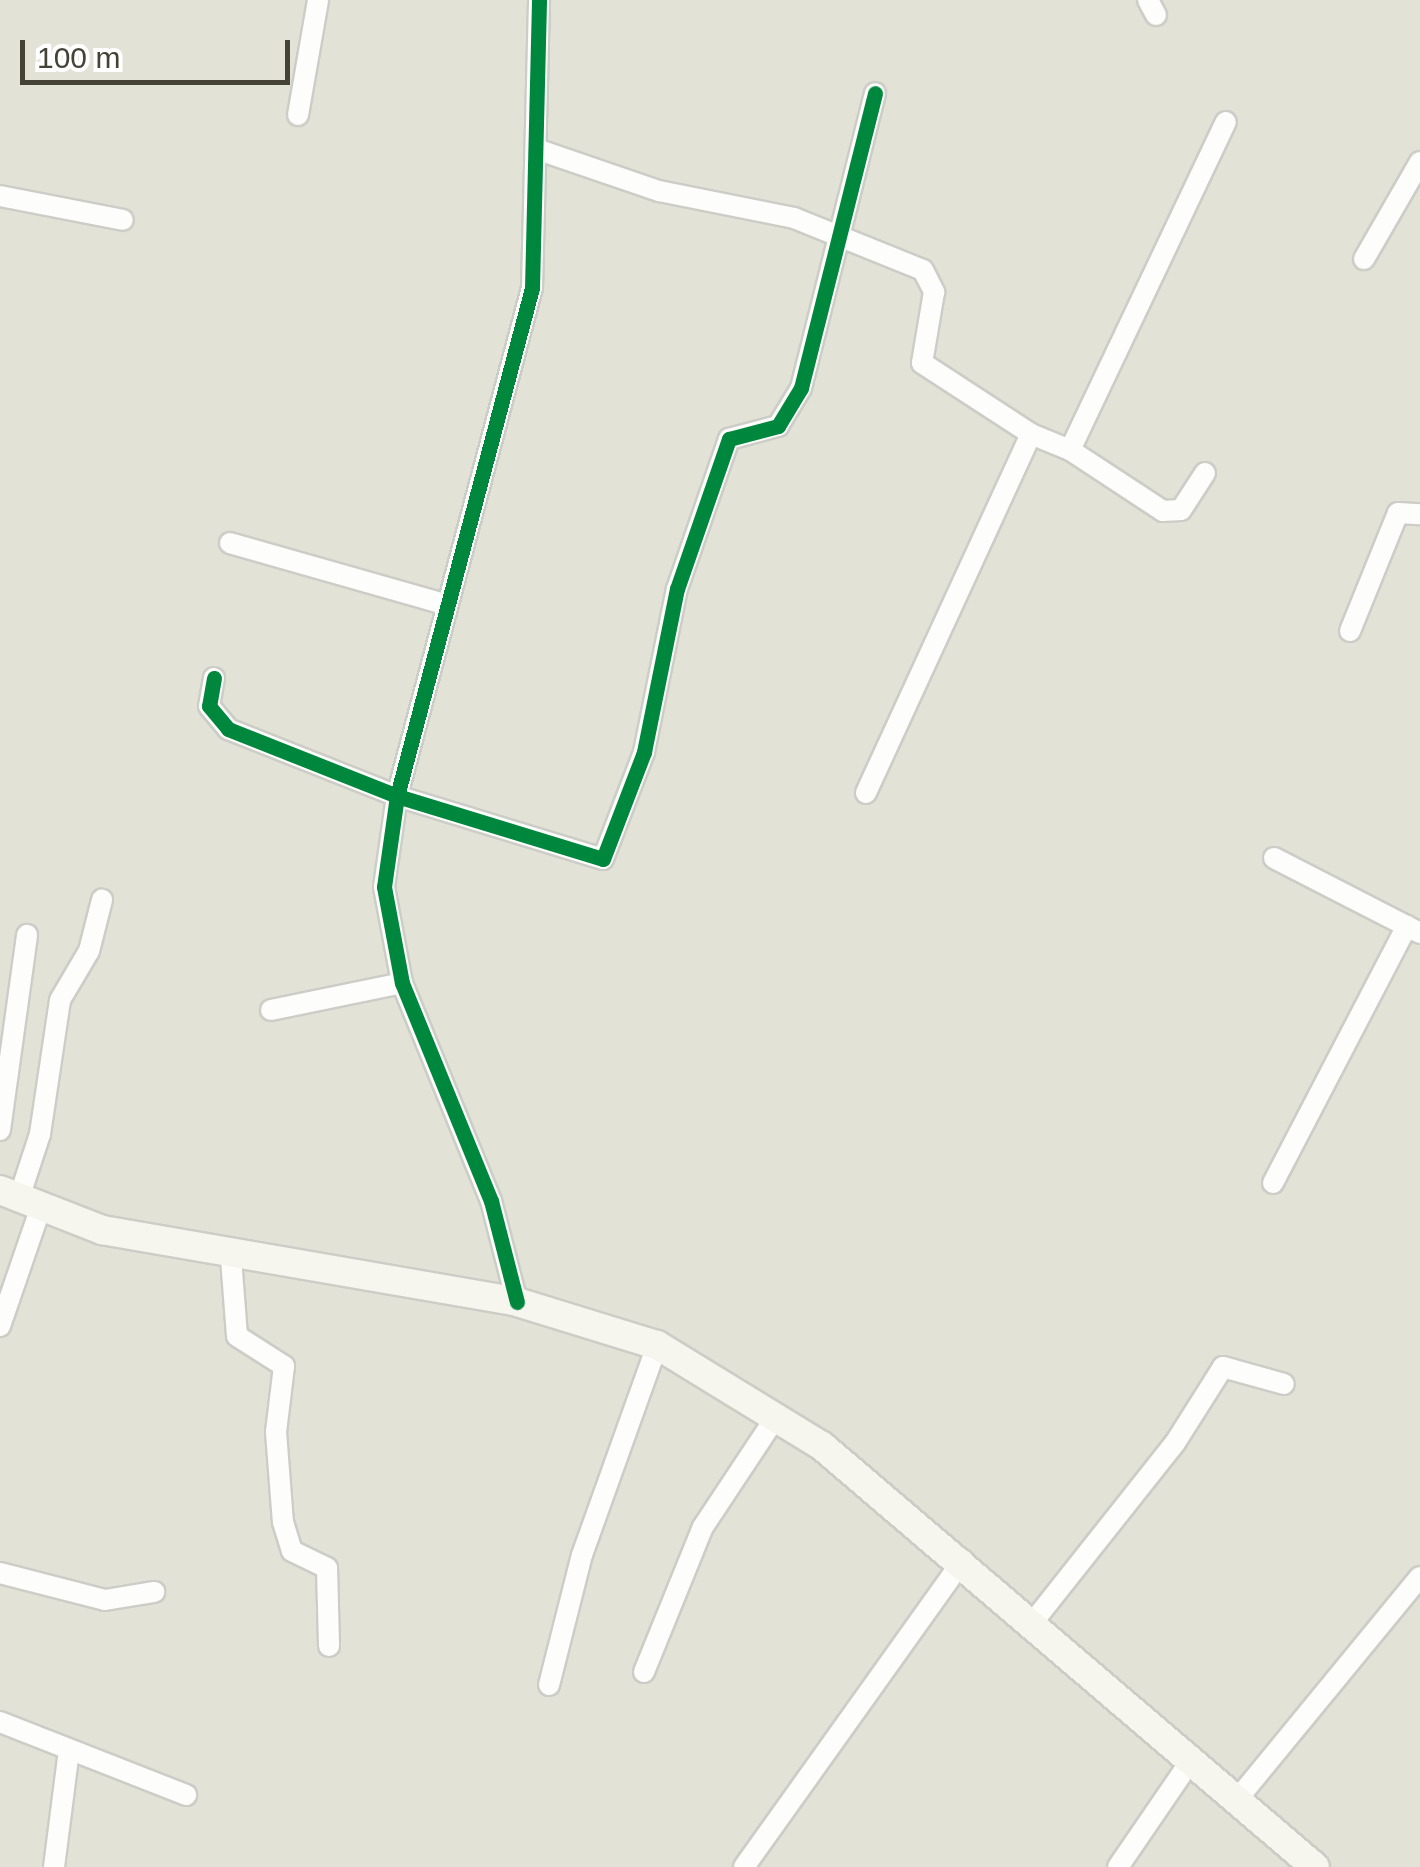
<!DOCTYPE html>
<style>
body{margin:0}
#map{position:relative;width:1420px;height:1867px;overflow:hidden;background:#efefe9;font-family:Helvetica,sans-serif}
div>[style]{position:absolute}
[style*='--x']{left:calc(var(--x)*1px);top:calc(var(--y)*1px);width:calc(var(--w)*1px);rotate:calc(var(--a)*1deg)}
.residential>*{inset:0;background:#e3e2d7}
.roads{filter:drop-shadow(2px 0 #cdcdc7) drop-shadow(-2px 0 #cdcdc7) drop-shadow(0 2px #cdcdc7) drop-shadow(0 -2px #cdcdc7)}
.street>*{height:20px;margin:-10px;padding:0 10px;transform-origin:10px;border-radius:10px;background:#fdfdfc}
.secondary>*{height:28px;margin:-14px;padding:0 14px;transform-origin:14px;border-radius:14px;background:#f6f6ef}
.cycleway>*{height:15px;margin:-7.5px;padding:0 7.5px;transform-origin:7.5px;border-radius:7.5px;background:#00873e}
span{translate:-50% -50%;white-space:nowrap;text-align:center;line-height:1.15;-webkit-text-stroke:9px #fff;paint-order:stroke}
.scale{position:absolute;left:20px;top:40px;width:270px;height:45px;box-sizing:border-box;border:5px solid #454236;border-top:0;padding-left:12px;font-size:30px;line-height:35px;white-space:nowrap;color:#454236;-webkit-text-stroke:8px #fff;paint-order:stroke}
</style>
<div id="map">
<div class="residential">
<i style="clip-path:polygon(0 0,1420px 0,1420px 1867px,0 1867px)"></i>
</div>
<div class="roads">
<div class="street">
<i style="--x:1148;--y:0;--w:17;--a:62"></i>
<i style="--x:298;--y:115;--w:117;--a:-80.1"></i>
<i style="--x:539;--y:150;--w:127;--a:18.9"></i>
<i style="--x:659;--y:191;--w:138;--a:11.3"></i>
<i style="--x:794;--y:218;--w:139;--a:22"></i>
<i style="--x:923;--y:270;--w:25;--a:63"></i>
<i style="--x:934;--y:292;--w:72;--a:99.6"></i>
<i style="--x:922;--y:363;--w:130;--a:33.1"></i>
<i style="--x:1031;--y:434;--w:395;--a:114.7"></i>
<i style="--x:0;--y:196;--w:125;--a:11"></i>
<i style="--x:1364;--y:259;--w:112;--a:-60"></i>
<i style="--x:1031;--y:434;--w:42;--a:22.3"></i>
<i style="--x:1070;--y:450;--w:363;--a:-64.6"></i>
<i style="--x:1070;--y:450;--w:111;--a:33.3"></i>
<i style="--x:1163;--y:511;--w:18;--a:-3"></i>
<i style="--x:1181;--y:510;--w:44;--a:-57"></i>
<i style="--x:230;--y:543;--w:226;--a:15.9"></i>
<i style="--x:1350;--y:631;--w:127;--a:-67.9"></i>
<i style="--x:1398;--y:513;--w:22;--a:3"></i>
<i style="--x:214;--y:678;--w:28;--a:100"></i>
<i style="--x:209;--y:706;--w:30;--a:50"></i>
<i style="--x:228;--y:729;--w:182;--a:21.6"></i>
<i style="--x:397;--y:796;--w:215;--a:17"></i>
<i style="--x:603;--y:859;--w:115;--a:-69"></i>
<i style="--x:644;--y:752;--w:166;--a:-78.6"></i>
<i style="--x:677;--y:589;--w:159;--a:-70.9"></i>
<i style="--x:729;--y:439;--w:51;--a:-14.9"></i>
<i style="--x:778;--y:426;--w:44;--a:-58.8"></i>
<i style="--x:801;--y:388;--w:304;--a:-75.9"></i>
<i style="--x:1274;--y:858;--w:164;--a:27.2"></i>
<i style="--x:271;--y:1010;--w:134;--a:-11.6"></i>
<i style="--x:0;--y:1130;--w:197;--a:-82.1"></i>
<i style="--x:1273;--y:1183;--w:290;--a:-62.5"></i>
<i style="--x:19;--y:1198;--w:67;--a:-71.8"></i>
<i style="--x:40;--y:1134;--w:135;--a:-81.5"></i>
<i style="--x:60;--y:1000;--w:57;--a:-59.4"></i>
<i style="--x:89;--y:951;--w:53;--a:-75.7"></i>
<i style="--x:231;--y:1258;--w:78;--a:85.6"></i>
<i style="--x:237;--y:1336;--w:56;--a:32.6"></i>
<i style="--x:284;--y:1366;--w:66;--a:96.9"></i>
<i style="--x:276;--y:1432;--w:90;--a:85.6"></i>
<i style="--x:283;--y:1522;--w:30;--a:73"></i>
<i style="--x:292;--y:1551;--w:39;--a:26"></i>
<i style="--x:327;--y:1568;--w:78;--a:88.5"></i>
<i style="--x:517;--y:1302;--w:104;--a:-104.4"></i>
<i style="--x:491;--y:1201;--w:235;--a:-112.2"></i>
<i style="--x:402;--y:983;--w:98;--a:-100.6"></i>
<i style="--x:384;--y:887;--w:92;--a:-81.9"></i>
<i style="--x:397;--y:796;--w:526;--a:-75.12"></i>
<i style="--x:532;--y:288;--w:288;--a:-88.6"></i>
<i style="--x:0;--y:1326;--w:126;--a:-71"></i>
<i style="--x:0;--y:1573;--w:108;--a:14.4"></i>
<i style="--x:105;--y:1600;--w:50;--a:-9.3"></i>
<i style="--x:1033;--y:1622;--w:228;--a:-51.6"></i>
<i style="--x:1175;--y:1443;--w:90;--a:-57.7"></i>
<i style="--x:1223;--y:1367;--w:63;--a:15.6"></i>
<i style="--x:644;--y:1672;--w:157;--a:-67.9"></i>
<i style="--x:703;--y:1527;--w:134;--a:-56.5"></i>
<i style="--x:549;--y:1685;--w:134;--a:-75.8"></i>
<i style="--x:582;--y:1555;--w:223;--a:-70.3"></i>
<i style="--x:0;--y:1722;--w:200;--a:21.4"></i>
<i style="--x:1235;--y:1802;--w:291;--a:-50.6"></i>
<i style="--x:54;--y:1867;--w:118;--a:-82.7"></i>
<i style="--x:744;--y:1867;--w:377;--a:-54.5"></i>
<i style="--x:1118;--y:1867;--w:127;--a:-55.6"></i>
</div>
<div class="secondary">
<i style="--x:0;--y:1190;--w:110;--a:21.4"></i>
<i style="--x:102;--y:1230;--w:421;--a:9.8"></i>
<i style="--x:517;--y:1302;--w:146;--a:17.1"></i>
<i style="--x:657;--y:1345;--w:193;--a:31.5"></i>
<i style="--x:822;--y:1446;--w:648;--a:40.5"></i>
</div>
</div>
<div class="cycleway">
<i style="--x:214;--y:678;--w:28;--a:100"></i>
<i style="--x:209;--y:706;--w:30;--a:50"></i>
<i style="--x:228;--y:729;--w:182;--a:21.6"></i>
<i style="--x:397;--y:796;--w:215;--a:17"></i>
<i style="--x:603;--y:859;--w:115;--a:-69"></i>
<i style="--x:644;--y:752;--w:166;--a:-78.6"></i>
<i style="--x:677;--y:589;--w:159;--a:-70.9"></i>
<i style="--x:729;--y:439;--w:51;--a:-14.9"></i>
<i style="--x:778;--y:426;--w:44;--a:-58.8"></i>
<i style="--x:801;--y:388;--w:304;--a:-75.9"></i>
<i style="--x:517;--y:1302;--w:104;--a:-104.4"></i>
<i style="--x:491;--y:1201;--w:235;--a:-112.2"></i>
<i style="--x:402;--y:983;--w:98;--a:-100.6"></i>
<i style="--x:384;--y:887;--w:92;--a:-81.9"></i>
<i style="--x:397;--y:796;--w:526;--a:-75.12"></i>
<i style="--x:532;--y:288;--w:288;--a:-88.6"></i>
</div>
<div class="scale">100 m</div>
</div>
